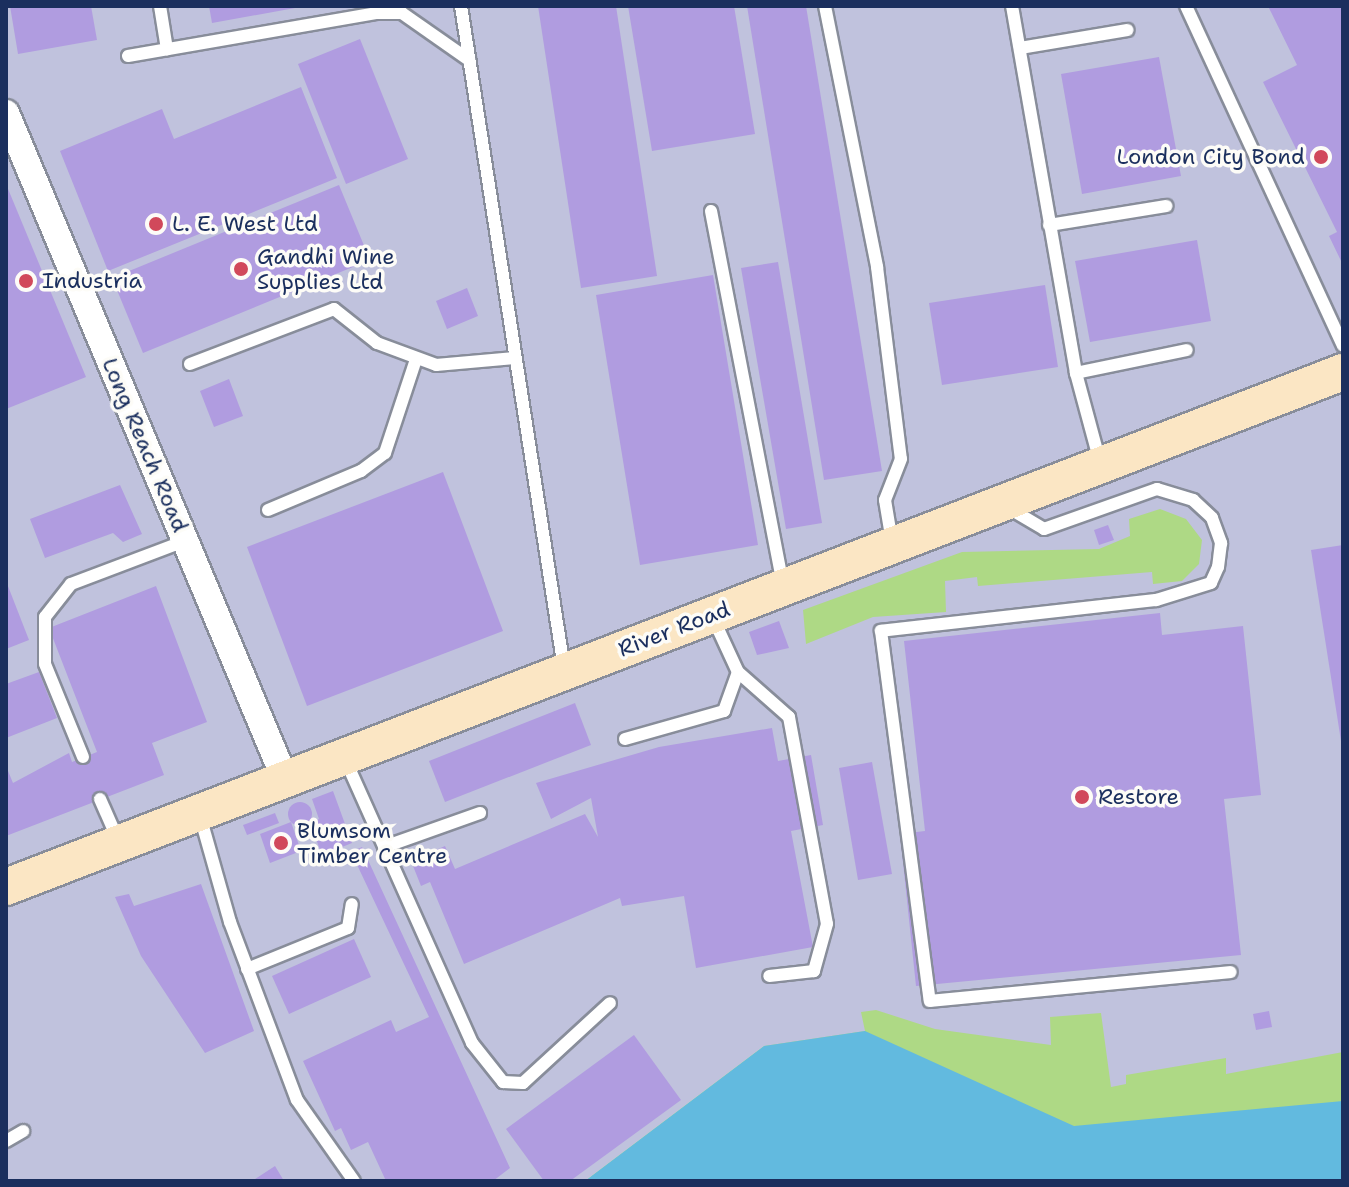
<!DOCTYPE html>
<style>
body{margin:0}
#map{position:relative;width:1349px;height:1187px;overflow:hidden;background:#f6ebd7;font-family:"Shantell Sans",sans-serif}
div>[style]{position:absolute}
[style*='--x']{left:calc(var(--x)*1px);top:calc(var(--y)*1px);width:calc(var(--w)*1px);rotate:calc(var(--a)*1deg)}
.industrial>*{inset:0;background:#c0c2dd}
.green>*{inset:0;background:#aed985}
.water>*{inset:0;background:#62badf}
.building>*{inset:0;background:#b09ce0}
.round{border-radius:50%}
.roads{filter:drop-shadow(2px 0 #888d9a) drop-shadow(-2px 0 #888d9a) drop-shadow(0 2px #888d9a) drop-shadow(0 -2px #888d9a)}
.lane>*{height:12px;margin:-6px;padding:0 6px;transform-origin:6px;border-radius:6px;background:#fff}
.street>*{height:26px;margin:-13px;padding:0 13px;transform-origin:13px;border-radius:13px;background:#fff}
.secondary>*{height:36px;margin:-18px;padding:0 18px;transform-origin:18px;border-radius:18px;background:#fbe6c4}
.dots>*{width:22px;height:22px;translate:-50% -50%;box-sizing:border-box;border:4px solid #fdfcf7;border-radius:50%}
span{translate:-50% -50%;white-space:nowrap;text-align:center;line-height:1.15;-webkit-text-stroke:7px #fdfcf7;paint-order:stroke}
.poi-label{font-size:22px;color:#1b2f5e}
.right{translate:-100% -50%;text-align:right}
.left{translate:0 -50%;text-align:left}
.street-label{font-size:22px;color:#1b2f5e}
.frame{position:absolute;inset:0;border:8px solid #1b2f5e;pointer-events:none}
</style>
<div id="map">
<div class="industrial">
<i style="clip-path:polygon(6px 6px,1343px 6px,1343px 1101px,1074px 1126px,764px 1046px,585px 1181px,6px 1181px)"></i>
</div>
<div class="green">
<i style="clip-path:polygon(1160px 509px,1186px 519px,1202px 540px,1199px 564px,1182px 581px,1153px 584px,1152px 572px,978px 586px,977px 577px,945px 581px,946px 612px,873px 617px,806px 644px,803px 610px,962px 552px,1099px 549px,1130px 536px,1129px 519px)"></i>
<i style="clip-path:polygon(876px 1010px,935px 1029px,1051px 1045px,1050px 1017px,1101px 1013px,1111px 1087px,1126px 1084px,1126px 1075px,1226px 1058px,1226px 1074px,1343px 1052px,1343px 1163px,585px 1181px,764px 1046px,865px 1031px,861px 1012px)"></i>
</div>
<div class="water">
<i style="clip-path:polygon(865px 1031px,1074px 1126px,1343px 1101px,1343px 1181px,585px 1181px,764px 1046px)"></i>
</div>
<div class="building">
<i style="clip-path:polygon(10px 6px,91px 6px,97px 40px,18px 54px)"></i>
<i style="clip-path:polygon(209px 6px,295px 6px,295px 8px,212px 23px)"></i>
<i style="clip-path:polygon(538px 6px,616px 6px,657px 276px,581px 288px)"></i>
<i style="clip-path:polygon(628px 6px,734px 6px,755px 134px,652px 151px)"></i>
<i style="clip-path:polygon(747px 6px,806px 6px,882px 471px,824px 480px)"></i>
<i style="clip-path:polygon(1268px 6px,1343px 6px,1343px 265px,1329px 236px,1337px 232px,1263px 82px,1297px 65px)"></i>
<i style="clip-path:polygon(360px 39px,408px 159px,346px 184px,298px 64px)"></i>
<i style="clip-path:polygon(1159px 57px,1181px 176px,1082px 194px,1061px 74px)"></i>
<i style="clip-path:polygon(301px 87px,337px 178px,108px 271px,60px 151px,162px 109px,174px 139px)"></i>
<i style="clip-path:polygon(6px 184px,86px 377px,6px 409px)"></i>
<i style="clip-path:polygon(339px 185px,370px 260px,143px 353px,112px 278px)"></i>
<i style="clip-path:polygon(1197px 240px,1211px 321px,1090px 342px,1075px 261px)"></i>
<i style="clip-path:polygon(778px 262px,822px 523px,786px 529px,741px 268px)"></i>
<i style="clip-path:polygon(713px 275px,758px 545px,640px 565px,596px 295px)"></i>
<i style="clip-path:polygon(1045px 285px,1058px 367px,942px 385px,929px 303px)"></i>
<i style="clip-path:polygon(467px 288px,478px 316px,447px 329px,436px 301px)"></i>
<i style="clip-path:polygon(229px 379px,243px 416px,214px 427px,200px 391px)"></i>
<i style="clip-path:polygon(443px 472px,503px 631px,307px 706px,247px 547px)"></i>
<i style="clip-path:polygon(120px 485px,142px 534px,123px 542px,113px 533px,45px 558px,30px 519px)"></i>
<i style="clip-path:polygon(1108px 525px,1114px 540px,1099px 545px,1094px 530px)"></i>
<i style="clip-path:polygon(1343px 545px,1343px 741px,1341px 741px,1311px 550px)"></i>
<i style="clip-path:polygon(6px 581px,29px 640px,6px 649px)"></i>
<i style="clip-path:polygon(156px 586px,207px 722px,152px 743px,164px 775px,6px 836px,6px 766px,13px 783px,69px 753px,72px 762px,97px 752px,49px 628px)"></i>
<i style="clip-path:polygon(1160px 613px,1162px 635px,1243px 626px,1261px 795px,1224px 799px,1241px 955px,916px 986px,900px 834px,925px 831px,904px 641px)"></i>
<i style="clip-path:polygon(779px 621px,789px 648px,757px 655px,749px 632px)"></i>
<i style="clip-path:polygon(39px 672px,57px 718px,6px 738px,6px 684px)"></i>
<i style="clip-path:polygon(575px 703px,591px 745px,445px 802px,429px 761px)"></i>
<i style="clip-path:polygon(772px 728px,778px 761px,811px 755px,823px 825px,791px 831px,813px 947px,696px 968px,684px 896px,622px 906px,620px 898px,464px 964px,430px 882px,421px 886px,411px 861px,445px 846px,455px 869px,585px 814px,598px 837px,591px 798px,551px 819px,536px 783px,659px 747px)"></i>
<i style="clip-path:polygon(872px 762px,892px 874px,858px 880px,839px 768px)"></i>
<i style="clip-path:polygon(333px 791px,352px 843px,322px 855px,310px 823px,319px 819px,312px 799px)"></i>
<i class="round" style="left:288px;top:802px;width:24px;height:24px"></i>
<i style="clip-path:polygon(275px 813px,279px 823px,247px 835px,243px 825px)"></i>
<i style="clip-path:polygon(291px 822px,301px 851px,270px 863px,260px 834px)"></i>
<i style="clip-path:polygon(362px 847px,510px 1168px,493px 1181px,386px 1181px,368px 1142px,351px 1150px,341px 1128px,335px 1131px,303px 1061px,391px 1020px,396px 1032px,429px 1017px,351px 852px)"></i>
<i style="clip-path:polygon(201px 884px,254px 1031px,205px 1053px,141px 956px,115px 897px,129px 894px,134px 906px)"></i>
<i style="clip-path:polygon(354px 939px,371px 977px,289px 1014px,272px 976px)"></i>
<i style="clip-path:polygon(1269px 1011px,1272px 1027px,1256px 1030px,1253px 1014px)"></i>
<i style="clip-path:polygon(634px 1035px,681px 1100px,570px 1181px,544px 1181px,506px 1129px)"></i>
<i style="clip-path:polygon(275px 1166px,284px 1181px,252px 1181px)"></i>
</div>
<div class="roads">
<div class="lane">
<i style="--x:160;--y:6;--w:44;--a:80.8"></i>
<i style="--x:461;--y:6;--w:670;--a:81.16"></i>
<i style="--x:825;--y:6;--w:266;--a:78.7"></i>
<i style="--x:877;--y:267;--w:193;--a:82.9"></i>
<i style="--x:901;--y:459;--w:44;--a:111.3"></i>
<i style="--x:885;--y:500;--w:43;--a:80.5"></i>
<i style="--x:1012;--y:6;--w:373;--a:80.1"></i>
<i style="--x:1076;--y:373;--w:92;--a:74.9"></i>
<i style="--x:1186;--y:6;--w:374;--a:65.2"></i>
<i style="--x:1020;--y:48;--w:109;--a:-9.5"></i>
<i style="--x:128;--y:56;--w:253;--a:-9.8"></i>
<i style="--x:377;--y:13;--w:25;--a:0"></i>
<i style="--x:402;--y:13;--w:82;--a:35"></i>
<i style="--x:711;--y:211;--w:380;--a:79.1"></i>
<i style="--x:1049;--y:225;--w:119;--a:-9.2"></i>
<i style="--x:190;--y:364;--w:154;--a:-20.9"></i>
<i style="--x:334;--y:309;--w:55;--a:38.3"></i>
<i style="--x:377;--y:343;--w:63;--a:20.4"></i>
<i style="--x:436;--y:365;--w:79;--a:-5.1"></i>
<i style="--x:1076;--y:373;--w:113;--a:-11.7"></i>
<i style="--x:1007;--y:507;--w:43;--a:30.7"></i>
<i style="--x:1044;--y:529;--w:120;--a:-19.5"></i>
<i style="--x:1157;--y:489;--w:38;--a:17"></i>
<i style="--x:1193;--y:500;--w:26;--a:43"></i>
<i style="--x:1212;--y:518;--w:27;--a:70"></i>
<i style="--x:1221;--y:543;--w:24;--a:97"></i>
<i style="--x:1218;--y:567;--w:17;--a:114"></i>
<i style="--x:1211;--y:583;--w:58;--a:162.8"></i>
<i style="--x:1156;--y:600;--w:277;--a:173.6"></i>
<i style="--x:881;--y:631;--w:373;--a:82.5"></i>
<i style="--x:930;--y:1001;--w:302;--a:-5.5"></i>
<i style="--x:268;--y:510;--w:101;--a:-22.8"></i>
<i style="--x:361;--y:471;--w:30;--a:-37"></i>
<i style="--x:385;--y:453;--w:99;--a:-71.7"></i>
<i style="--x:713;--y:618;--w:60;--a:65.2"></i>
<i style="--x:738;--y:672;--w:68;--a:41.4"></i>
<i style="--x:789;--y:717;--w:210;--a:79.6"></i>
<i style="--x:827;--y:924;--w:49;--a:105.5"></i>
<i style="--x:814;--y:971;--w:45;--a:173.7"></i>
<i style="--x:625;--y:739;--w:103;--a:-15.8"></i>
<i style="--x:724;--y:711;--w:41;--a:-70.3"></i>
<i style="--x:83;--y:757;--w:100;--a:-112.2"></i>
<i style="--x:45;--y:664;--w:47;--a:-90"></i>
<i style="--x:45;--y:617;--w:42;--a:-51.8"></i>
<i style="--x:71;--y:584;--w:122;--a:-20.7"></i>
<i style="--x:345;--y:759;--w:311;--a:65.9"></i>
<i style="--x:472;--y:1043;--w:50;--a:51.5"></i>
<i style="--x:503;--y:1082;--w:20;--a:3"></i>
<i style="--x:523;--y:1083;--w:118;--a:-42.6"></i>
<i style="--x:100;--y:799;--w:45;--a:66.3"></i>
<i style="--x:200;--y:816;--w:110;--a:74.2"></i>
<i style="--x:230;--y:922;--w:190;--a:69.4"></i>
<i style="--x:297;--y:1100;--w:99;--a:54.9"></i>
<i style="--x:384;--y:847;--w:102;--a:-19.5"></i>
<i style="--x:247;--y:969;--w:109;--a:-22.1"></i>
<i style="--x:348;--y:928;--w:24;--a:-81"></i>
<i style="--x:6;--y:1141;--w:20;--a:-30"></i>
</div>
<div class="street">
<i style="--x:6;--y:113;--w:720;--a:67.28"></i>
</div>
<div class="secondary">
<i style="--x:6;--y:887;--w:1433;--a:-21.07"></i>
</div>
</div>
<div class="dots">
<i style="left:1321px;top:157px;background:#d1495b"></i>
<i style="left:156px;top:224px;background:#d1495b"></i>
<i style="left:241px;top:269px;background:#d1495b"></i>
<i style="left:26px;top:281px;background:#d1495b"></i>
<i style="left:1082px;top:797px;background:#d1495b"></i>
<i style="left:281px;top:843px;background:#d1495b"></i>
</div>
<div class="poi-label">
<span class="right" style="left:1305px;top:157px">London City Bond</span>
<span class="left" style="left:172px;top:224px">L. E. West Ltd</span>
<span class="left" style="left:257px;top:269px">Gandhi Wine<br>Supplies Ltd</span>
<span class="left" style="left:42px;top:281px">Industria</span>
<span class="left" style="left:1098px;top:797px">Restore</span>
<span class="left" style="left:297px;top:843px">Blumsom<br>Timber Centre</span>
</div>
<div class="street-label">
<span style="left:145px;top:445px;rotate:67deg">Long Reach Road</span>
<span style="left:674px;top:629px;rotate:-21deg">River Road</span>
</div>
<div class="frame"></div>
</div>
